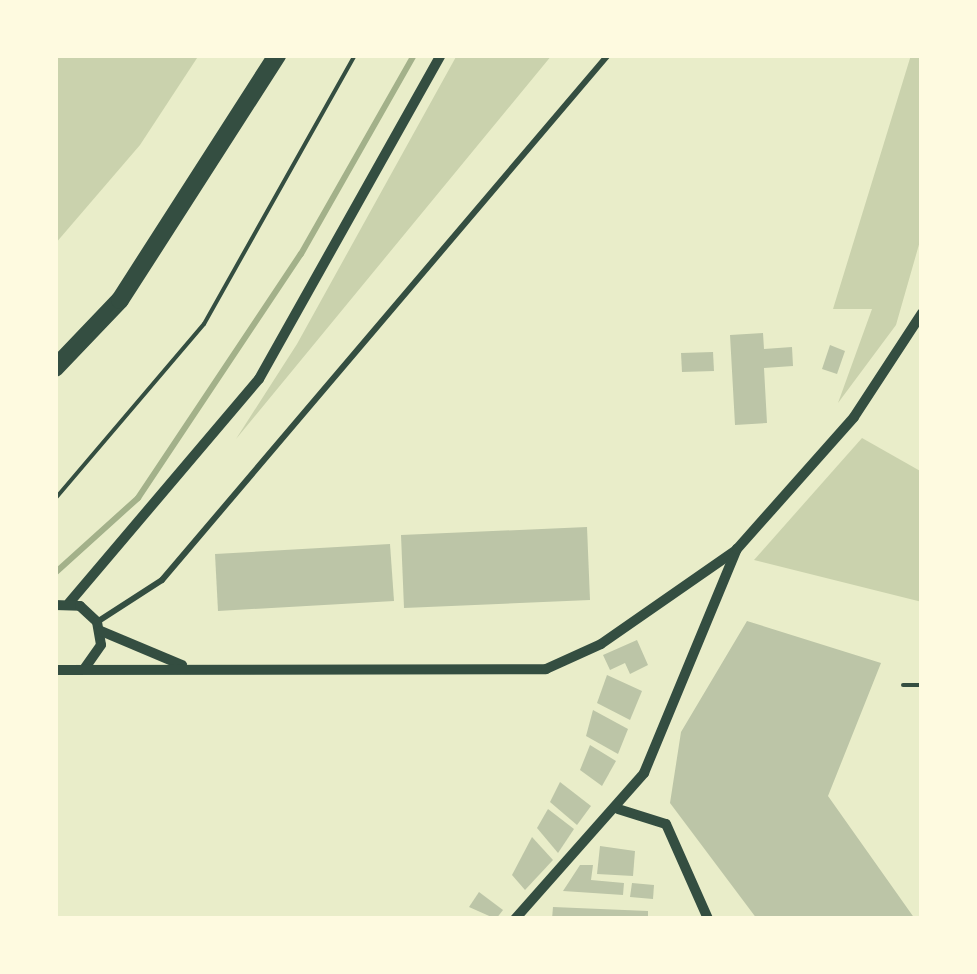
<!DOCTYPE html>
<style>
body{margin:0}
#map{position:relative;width:977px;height:974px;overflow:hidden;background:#e9edc9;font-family:Barlow,sans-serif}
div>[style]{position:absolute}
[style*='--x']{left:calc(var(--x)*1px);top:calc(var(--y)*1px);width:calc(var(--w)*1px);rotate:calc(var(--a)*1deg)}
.green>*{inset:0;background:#cad2ad}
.stream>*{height:6px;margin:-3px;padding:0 3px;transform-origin:3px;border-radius:3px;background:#a3b18a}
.building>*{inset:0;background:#bcc5a7}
.path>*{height:4px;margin:-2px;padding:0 2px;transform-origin:2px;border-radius:2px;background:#344e41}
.service>*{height:6px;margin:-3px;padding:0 3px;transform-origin:3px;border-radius:3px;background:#344e41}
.minor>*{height:10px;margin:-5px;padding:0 5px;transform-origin:5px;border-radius:5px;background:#344e41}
.primary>*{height:18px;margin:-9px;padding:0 9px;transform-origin:9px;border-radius:9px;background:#344e41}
span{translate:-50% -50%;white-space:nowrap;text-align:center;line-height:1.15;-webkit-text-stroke:10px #fefae0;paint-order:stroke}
.frame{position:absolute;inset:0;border:58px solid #fefae0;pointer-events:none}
</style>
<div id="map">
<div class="green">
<i style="clip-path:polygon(55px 55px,199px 55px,140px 145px,55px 244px)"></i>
<i style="clip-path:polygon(457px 55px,552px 55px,236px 439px,297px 344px)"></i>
<i style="clip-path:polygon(911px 55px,922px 55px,922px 234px,896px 325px,838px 403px,872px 309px,833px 309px)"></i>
<i style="clip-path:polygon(862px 438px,922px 472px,922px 602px,754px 560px)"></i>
</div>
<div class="stream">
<i style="--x:55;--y:573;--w:112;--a:-42.1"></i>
<i style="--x:138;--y:498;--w:293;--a:-56.3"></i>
<i style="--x:301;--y:254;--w:229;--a:-60.4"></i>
</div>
<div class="building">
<i style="clip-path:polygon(763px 333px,764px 349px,792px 347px,793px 366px,764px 368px,767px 423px,735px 425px,730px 335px)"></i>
<i style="clip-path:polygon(830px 345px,845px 351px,837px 374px,822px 369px)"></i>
<i style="clip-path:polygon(713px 352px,714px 371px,682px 372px,681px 353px)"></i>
<i style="clip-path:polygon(587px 527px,590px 600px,404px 608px,401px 535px)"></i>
<i style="clip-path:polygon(390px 544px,394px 601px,218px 611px,215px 554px)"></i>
<i style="clip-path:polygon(747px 621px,881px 663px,828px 796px,915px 919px,757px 919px,670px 803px,681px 732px)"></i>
<i style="clip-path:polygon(637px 640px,648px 665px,630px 674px,625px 663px,610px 670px,603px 655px)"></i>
<i style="clip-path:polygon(607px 675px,642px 691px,630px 720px,597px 703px)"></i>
<i style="clip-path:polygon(593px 710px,628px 729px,618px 754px,586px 736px)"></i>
<i style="clip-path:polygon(590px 745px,616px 761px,602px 786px,580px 770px)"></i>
<i style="clip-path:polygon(560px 782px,591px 806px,577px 825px,550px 802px)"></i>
<i style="clip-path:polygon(548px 809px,574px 829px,558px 853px,537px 828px)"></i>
<i style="clip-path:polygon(532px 837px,553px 860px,525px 890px,512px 875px)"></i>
<i style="clip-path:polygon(600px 846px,635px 851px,633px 876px,597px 874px)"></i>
<i style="clip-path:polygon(580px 865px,593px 865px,591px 880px,624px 883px,623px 895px,563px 891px)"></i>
<i style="clip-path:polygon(632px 883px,654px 885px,653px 899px,630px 897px)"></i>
<i style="clip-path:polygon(479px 892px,503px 910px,496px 919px,469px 907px)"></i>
<i style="clip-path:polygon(553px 907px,648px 911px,648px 919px,552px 919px)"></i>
</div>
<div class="path">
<i style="--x:55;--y:499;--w:230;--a:-49.6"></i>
<i style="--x:204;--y:324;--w:308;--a:-60.7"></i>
<i style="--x:903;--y:685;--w:19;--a:0"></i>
</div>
<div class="service">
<i style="--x:97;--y:622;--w:77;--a:-32.9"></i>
<i style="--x:162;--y:580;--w:689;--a:-49.65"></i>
</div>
<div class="minor">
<i style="--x:69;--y:603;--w:294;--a:-49.7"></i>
<i style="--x:259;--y:379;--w:372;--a:-60.7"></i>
<i style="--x:55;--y:605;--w:25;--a:2"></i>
<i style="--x:80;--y:606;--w:23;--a:43"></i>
<i style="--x:97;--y:622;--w:23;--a:80"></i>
<i style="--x:101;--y:645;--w:28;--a:125"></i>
<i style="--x:101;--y:631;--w:88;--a:22.8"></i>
<i style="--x:55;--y:670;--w:491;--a:-0.1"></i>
<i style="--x:546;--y:669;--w:60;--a:-24.4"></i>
<i style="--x:601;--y:644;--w:165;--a:-34.8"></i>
<i style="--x:618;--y:809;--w:50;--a:17.4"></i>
<i style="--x:666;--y:824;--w:104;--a:66.1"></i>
<i style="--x:515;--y:919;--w:195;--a:-48.5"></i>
<i style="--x:644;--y:773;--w:243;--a:-67.5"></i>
<i style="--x:737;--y:549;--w:176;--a:-48.4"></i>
<i style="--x:854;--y:417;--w:124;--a:-56.8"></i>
</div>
<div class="primary">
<i style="--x:55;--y:368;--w:94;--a:-46.3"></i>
<i style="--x:120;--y:300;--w:291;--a:-57.3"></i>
</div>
<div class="frame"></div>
</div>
